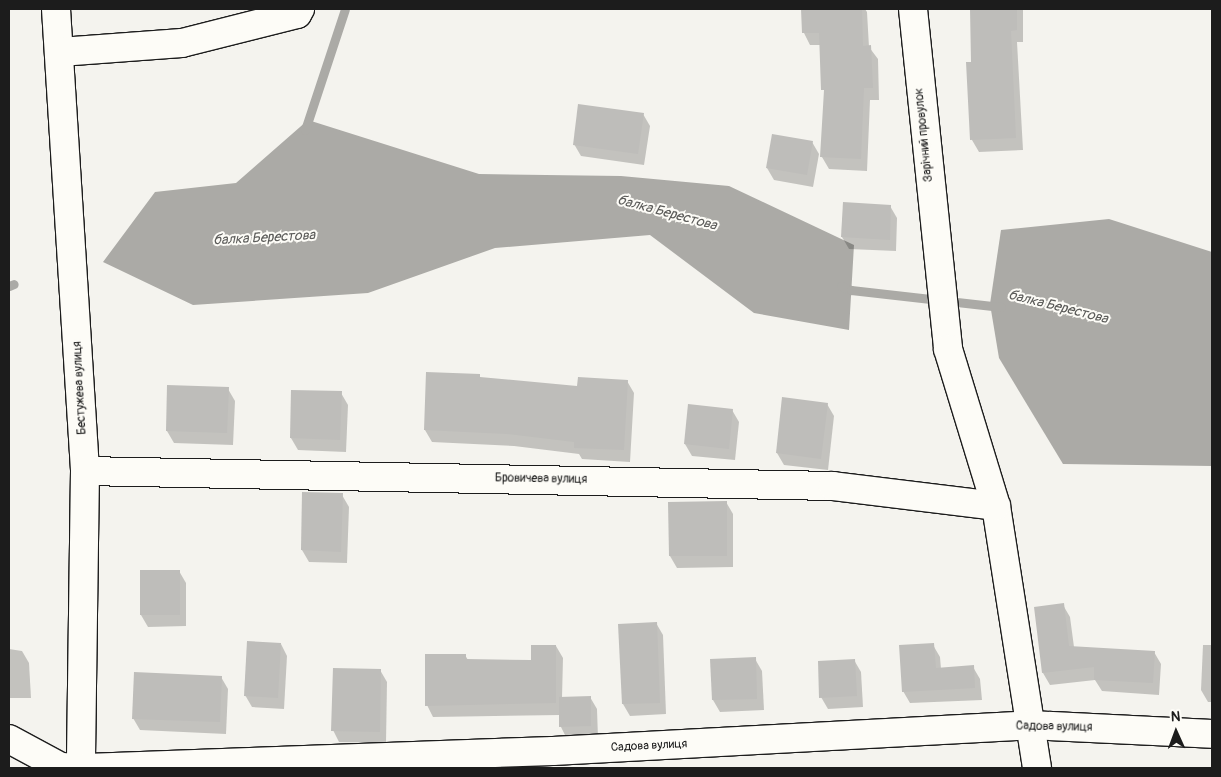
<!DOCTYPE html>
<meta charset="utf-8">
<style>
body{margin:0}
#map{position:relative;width:1221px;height:777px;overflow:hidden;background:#f4f3ee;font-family:Pangolin,sans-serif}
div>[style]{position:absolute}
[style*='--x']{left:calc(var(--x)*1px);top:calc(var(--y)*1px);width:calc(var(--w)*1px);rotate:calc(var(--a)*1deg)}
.water>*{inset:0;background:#abaaa6}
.shadow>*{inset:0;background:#0003}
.stream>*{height:9px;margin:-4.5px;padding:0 4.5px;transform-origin:4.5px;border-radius:4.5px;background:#abaaa6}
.building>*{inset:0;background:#bebdba}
.roads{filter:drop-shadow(1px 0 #1c1c1c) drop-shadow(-1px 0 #1c1c1c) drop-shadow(0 1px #1c1c1c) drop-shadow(0 -1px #1c1c1c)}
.minor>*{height:28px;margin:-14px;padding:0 14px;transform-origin:14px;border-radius:14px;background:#fdfcf7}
span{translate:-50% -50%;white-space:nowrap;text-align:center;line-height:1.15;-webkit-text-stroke:4px #fdfcf7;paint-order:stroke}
.street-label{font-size:12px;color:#1c1c1c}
.water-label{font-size:14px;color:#5c5c5a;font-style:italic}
.frame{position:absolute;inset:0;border:10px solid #1c1c1c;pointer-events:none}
.north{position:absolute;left:1151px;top:707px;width:50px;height:50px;-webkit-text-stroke:4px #fdfcf7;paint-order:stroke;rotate:358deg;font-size:14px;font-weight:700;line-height:20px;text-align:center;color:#1c1c1c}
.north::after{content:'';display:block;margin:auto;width:18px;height:22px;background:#1c1c1c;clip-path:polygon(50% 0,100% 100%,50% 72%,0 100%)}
</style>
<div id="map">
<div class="water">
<i style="clip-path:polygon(308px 120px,479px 174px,621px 176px,729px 186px,854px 245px,849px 330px,754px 313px,650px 235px,495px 248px,368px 293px,193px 305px,103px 262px,155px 192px,236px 183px)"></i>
<i style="clip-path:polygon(1109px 219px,1212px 252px,1212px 466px,1063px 464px,999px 358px,990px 304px,1001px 230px)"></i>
</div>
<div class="shadow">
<i style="clip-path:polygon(803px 9px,865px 9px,867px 12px,869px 47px,878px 59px,879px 100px,870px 100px,867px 171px,829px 169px,822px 157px,825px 94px,820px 45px,810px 45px,804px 33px)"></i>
<i style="clip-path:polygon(971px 9px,1023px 9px,1023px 42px,1017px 42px,1023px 150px,979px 152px,972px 140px)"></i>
<i style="clip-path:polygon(643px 114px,650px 126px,644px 165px,581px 156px,574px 144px)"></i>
<i style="clip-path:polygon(812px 142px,819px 154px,813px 187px,774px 180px,767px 168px)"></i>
<i style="clip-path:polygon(890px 206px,897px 218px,896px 251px,849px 249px,842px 237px)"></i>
<i style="clip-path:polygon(479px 376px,481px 379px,579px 387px,627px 381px,634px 393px,630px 462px,582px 459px,579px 454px,514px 446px,432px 442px,425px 430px)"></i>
<i style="clip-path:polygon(168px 387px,228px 389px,235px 401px,233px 445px,174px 443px,167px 431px)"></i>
<i style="clip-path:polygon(341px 393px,348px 405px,346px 452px,298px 450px,291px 438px)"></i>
<i style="clip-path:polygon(827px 404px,834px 416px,828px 470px,784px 465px,777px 453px)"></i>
<i style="clip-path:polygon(732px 410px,739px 422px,735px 460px,692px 456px,685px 444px)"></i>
<i style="clip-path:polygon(342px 495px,349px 507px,347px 563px,309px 562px,302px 550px)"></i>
<i style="clip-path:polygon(726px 502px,733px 514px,733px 567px,677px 568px,670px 556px)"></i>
<i style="clip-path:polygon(179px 571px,186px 583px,186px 626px,148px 627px,141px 615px)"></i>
<i style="clip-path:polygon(1063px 605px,1070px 617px,1074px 647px,1154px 652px,1161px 664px,1159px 695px,1102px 691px,1095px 680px,1050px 685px,1043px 673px,1036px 608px)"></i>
<i style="clip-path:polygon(656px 623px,663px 635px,666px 714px,630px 716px,623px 704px,620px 625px)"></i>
<i style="clip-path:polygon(281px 644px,287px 656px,284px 709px,252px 707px,245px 695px)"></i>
<i style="clip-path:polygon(933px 645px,940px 657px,941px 669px,973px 667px,980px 679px,982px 700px,910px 703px,903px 691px)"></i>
<i style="clip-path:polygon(1203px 645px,1212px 645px,1212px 702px,1208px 702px,1201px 690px)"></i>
<i style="clip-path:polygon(556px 646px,563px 658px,562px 698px,590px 697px,597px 709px,598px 738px,567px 739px,561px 727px,560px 715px,433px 717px,427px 705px,465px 655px,468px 660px,532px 661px)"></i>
<i style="clip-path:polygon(9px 649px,22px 651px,29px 663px,31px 698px,9px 698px)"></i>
<i style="clip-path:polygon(755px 659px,762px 671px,764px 710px,720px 712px,713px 700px,712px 660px)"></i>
<i style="clip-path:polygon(854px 660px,861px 672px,863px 707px,828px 709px,821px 697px)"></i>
<i style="clip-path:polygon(380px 670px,387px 682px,386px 743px,339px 742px,333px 730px)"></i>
<i style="clip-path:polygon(221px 677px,228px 689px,226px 734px,140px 730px,133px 718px)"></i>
</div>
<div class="stream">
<i style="--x:305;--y:130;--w:127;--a:-71.7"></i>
<i style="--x:9;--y:286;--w:5;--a:-22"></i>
<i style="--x:841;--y:286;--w:11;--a:22"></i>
<i style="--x:851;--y:290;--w:151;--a:6.5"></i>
</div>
<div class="building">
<i style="clip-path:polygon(801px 9px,862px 9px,863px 46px,871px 45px,873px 88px,864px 88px,861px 159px,820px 157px,824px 90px,821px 90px,819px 33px,802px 33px)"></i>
<i style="clip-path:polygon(970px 9px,1017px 9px,1017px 30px,1011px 31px,1016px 138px,970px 140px,966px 62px,971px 62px)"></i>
<i style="clip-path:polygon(578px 104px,644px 113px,638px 154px,573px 145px)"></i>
<i style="clip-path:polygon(772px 134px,813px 141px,807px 175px,766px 168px)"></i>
<i style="clip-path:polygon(843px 202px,891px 205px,890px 240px,841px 237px)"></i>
<i style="clip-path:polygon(426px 372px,480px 374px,480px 377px,577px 386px,578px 377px,628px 380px,624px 450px,574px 448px,574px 442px,507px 434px,424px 430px)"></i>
<i style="clip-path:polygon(167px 385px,229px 387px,227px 433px,166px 431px)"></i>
<i style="clip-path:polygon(291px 390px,342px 391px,340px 440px,290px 438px)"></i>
<i style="clip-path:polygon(782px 397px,828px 403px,821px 459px,776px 453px)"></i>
<i style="clip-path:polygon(688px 404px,733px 409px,729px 449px,684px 444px)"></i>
<i style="clip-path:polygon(302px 492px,343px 493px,341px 552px,301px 550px)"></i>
<i style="clip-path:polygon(727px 501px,727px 556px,669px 556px,668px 502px)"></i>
<i style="clip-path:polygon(140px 570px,180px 570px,180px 615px,140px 615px)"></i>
<i style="clip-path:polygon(1064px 603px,1069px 646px,1155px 651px,1153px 683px,1094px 680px,1094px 667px,1042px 673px,1034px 607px)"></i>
<i style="clip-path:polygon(657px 622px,660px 703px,622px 704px,618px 624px)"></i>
<i style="clip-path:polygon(247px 641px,281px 643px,278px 698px,244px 696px)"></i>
<i style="clip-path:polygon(934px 643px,936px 668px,974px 665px,975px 688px,902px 692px,899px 645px)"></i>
<i style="clip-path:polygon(531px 645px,556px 645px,556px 703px,425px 706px,425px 654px,466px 654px,466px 659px,531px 660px)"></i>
<i style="clip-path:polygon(756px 657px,757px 699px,712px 700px,710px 659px)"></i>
<i style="clip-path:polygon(855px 659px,857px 696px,819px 698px,818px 661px)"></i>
<i style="clip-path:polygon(333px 668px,381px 669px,380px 732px,331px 731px)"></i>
<i style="clip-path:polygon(134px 672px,222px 676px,220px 722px,132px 719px)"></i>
<i style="clip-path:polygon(591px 696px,591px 726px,559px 727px,559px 697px)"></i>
</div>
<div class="roads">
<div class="minor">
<i style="--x:56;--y:9;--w:463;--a:86.4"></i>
<i style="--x:85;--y:471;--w:297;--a:90.8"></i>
<i style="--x:913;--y:9;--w:342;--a:84.1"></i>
<i style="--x:948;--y:349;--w:164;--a:73"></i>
<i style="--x:996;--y:506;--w:265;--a:81.1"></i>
<i style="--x:60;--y:52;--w:122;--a:-4.2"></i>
<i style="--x:182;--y:43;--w:119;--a:-14.2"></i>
<i style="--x:297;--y:14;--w:6;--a:-59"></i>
<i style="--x:85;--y:471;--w:748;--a:1.15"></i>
<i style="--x:833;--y:486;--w:164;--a:7"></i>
<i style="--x:9;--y:739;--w:59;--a:28.3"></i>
<i style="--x:61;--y:767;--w:18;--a:3"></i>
<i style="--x:86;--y:768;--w:467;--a:-2.1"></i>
<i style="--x:553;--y:751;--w:478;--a:-3.1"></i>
<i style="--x:1030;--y:725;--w:182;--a:2.8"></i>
</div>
</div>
<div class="street-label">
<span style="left:924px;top:135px;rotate:-96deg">Зарічний провулок</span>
<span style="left:80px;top:388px;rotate:-93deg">Бестужева вулиця</span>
<span style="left:541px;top:479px;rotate:1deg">Бровичева вулиця</span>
<span style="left:1054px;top:727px;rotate:1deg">Садова вулиця</span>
<span style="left:649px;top:746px;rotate:-3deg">Садова вулиця</span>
</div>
<div class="water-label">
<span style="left:667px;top:213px;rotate:15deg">балка Берестова</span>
<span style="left:264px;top:238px;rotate:-3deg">балка Берестова</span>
<span style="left:1058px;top:307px;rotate:14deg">балка Берестова</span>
</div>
<div class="frame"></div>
<div class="north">N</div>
</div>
